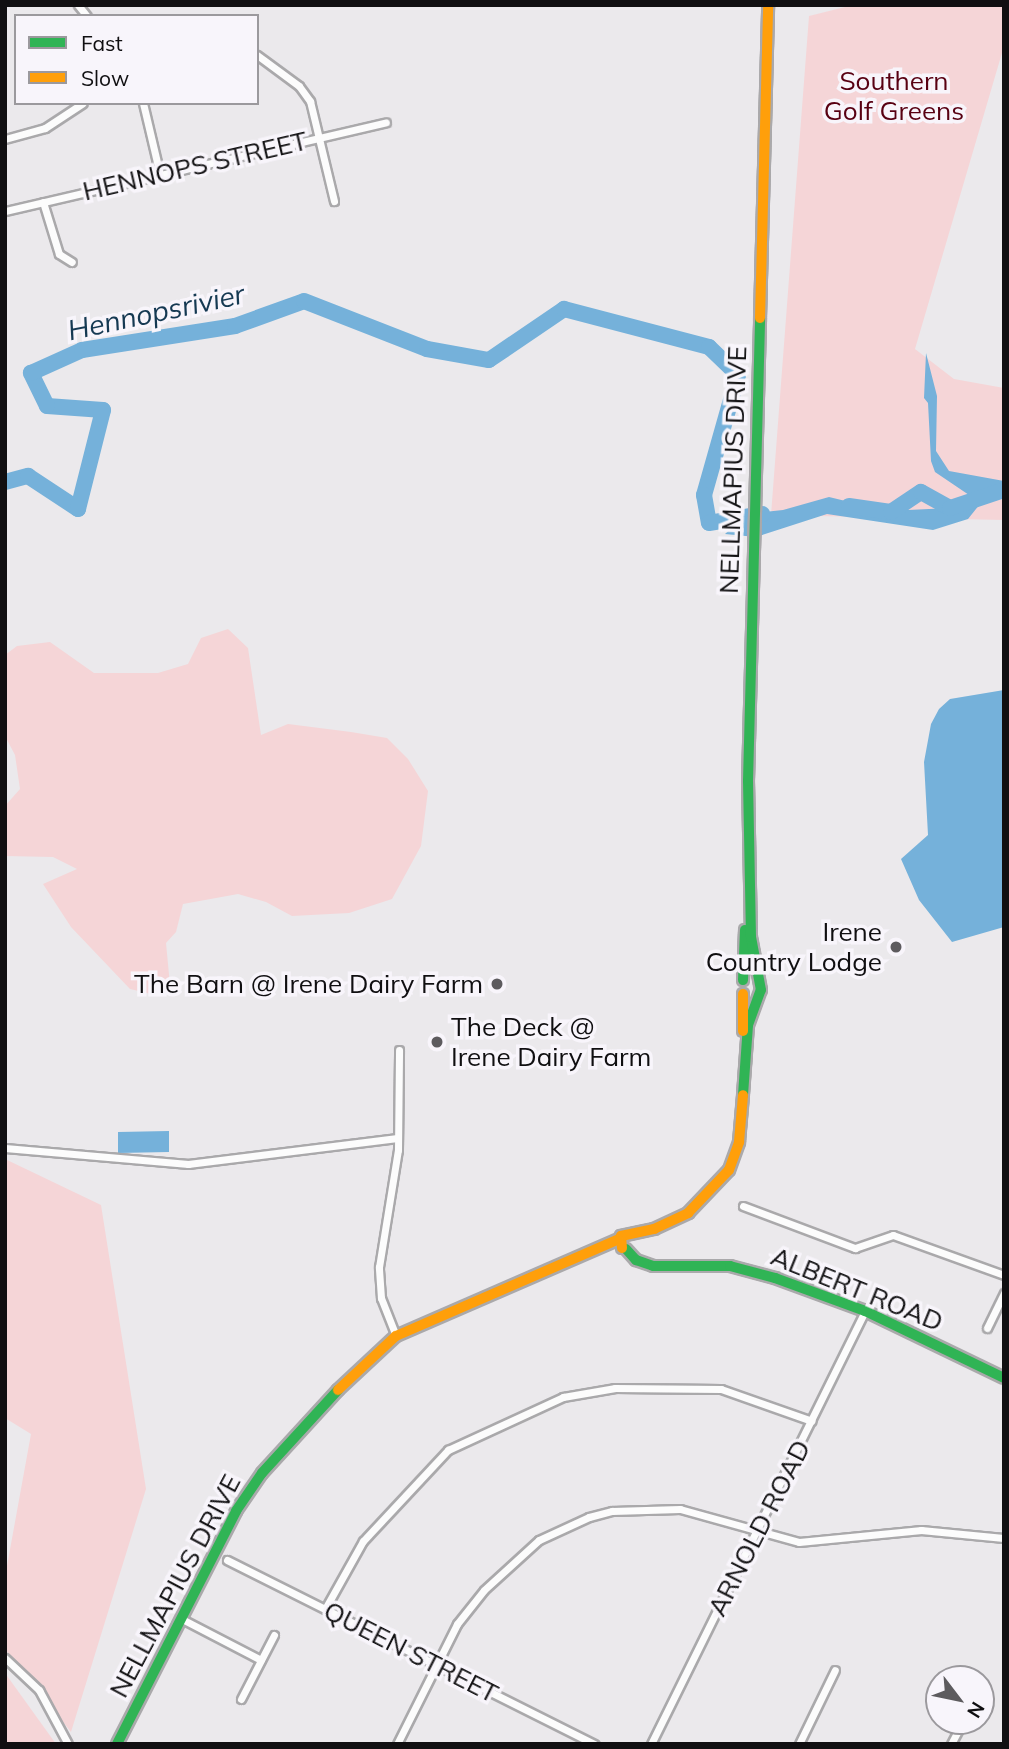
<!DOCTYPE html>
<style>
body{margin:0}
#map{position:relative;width:1009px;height:1749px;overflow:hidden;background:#ebe9ec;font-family:Mulish,sans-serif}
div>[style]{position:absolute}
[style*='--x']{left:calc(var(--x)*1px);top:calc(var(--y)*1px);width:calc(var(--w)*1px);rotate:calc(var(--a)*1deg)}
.green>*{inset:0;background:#f5d5d7}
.water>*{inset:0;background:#75b1da}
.river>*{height:16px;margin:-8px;padding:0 8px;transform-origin:8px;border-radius:8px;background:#75b1da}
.roads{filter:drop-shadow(2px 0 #aaa9ab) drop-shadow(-2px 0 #aaa9ab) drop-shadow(0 2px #aaa9ab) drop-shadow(0 -2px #aaa9ab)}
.street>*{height:7px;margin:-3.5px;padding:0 3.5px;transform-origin:3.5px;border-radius:3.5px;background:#fcfcfc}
.fast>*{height:10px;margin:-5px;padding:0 5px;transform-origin:5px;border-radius:5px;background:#30b455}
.slow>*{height:10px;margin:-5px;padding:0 5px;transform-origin:5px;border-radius:5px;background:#ff9f0a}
.dots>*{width:19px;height:19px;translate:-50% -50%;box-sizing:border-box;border:4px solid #f8f5fb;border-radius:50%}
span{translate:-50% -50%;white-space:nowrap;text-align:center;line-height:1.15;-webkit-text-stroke:7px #f8f5fb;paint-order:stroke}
.park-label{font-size:26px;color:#580012}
.street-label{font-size:26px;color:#100f11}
.poi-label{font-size:26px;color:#100f11}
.right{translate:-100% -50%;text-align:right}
.left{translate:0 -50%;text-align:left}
.water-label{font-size:28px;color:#153952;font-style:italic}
.frame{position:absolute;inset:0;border:7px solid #100f11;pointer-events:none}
.legend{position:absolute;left:14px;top:14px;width:245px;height:91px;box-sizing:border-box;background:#f8f5fb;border:2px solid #9b999d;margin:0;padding:9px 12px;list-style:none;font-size:21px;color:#100f11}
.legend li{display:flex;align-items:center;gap:14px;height:35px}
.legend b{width:35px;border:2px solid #9b999d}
.north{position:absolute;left:925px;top:1665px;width:70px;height:70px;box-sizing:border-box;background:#f8f5fb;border:2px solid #9b999d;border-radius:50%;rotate:122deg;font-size:19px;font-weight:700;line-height:28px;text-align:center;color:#100f11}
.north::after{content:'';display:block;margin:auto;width:24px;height:32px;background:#5d5b5e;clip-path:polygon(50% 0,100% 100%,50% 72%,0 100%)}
</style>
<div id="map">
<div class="green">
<i style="clip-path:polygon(853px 5px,1004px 5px,1004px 46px,915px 349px,954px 379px,1004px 388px,1004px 520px,771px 515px,809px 16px)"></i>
<i style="clip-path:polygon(228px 629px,248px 648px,261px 735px,288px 724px,351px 732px,387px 738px,408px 759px,428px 791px,421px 846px,392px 899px,349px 913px,292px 916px,266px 902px,238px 894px,183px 904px,176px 932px,166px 943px,170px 985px,151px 994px,130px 989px,71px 927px,43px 884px,77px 869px,53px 857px,5px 856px,5px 806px,20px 789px,15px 755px,5px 736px,5px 655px,17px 646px,50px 642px,94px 673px,158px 673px,188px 664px,201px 638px)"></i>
<i style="clip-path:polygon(5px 1159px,101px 1205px,146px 1489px,71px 1732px,5px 1649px,5px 1577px,31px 1434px,5px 1418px)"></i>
<i style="clip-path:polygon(5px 1673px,56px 1744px,5px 1744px)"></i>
</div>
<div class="water">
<i style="clip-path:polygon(926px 353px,937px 396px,936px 451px,949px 471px,1004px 481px,1004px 495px,980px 504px,968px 519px,933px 530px,827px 514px,756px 537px,725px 534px,747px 514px,783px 510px,829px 497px,887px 511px,950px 508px,969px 495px,935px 472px,931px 461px,928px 403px,924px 398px)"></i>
<i style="clip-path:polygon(1004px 690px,1004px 927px,952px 942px,919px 900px,901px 859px,928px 835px,924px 762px,931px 724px,939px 709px,950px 699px)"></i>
<i style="clip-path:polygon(169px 1131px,169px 1152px,118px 1153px,118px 1132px)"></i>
</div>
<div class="river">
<i style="--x:5;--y:482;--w:24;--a:-15"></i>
<i style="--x:28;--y:476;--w:60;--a:33.4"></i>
<i style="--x:78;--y:509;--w:102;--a:-75.8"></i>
<i style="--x:103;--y:410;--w:56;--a:-175.9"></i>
<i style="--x:47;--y:406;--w:37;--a:-116"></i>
<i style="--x:31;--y:373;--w:56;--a:-24.3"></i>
<i style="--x:82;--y:350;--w:155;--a:-8.9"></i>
<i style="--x:235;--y:326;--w:73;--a:-19.9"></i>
<i style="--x:304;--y:301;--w:132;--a:21.3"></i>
<i style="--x:427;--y:349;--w:63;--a:10.1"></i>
<i style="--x:489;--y:360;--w:91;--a:-34.2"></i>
<i style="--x:564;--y:309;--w:150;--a:14.7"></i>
<i style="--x:709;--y:347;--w:40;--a:44"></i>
<i style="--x:738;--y:375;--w:125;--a:105.8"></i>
<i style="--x:704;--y:495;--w:28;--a:80"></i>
<i style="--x:709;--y:523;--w:54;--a:-9.6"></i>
<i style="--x:849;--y:506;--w:42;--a:8.1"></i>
<i style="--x:891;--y:512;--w:36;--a:-34"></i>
<i style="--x:921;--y:492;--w:33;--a:29"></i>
<i style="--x:950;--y:508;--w:57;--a:-18.4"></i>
</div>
<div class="roads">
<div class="street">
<i style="--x:78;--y:5;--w:14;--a:51"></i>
<i style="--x:257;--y:55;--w:52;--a:36.4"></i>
<i style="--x:299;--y:86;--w:19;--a:54"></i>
<i style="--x:310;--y:101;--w:103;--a:76.5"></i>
<i style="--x:143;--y:103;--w:74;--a:76.7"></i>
<i style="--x:5;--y:139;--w:41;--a:-15.4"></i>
<i style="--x:45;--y:128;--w:45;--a:-33.3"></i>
<i style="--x:43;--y:202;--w:54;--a:72.9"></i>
<i style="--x:59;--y:254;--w:15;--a:32"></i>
<i style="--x:5;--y:211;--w:391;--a:-13.1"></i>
<i style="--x:5;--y:1148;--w:184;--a:5"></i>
<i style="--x:188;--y:1164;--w:211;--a:-7.1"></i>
<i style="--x:743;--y:1206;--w:120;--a:20.6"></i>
<i style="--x:855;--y:1248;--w:40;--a:-18.9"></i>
<i style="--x:893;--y:1235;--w:118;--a:19.8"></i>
<i style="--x:987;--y:1328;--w:39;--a:-64"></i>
<i style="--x:396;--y:1336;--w:41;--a:-111.5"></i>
<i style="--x:381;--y:1298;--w:31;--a:-94"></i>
<i style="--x:379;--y:1267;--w:119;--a:-80.8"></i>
<i style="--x:398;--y:1150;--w:100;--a:-89.4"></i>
<i style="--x:227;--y:1560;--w:411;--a:26.6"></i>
<i style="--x:325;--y:1609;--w:78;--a:-60.8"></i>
<i style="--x:363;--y:1541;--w:125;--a:-47"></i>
<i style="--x:448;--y:1450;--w:127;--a:-24.7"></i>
<i style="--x:563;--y:1397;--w:53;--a:-9.8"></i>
<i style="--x:615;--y:1388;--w:106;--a:0.5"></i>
<i style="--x:721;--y:1389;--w:96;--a:19.4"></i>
<i style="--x:180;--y:1618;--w:91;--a:27.4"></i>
<i style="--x:5;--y:1658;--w:47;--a:43.3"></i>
<i style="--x:39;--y:1690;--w:61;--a:61.8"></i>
<i style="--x:241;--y:1699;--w:72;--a:-62.7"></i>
<i style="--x:397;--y:1744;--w:134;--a:-63.4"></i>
<i style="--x:457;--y:1624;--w:43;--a:-51.5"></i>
<i style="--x:484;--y:1590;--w:74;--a:-42.3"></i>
<i style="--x:539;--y:1540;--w:55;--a:-24.7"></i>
<i style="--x:589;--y:1517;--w:24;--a:-15"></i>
<i style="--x:612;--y:1511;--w:68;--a:-1.7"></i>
<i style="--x:680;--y:1509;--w:123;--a:15.5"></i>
<i style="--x:799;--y:1542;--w:123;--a:-5.6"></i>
<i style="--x:921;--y:1530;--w:83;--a:5.5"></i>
<i style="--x:651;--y:1744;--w:483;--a:-63.7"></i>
<i style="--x:799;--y:1744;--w:82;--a:-64.1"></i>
<i style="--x:951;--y:1744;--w:26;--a:-62"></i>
</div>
<div class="fast">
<i style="--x:743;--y:980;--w:50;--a:-87.7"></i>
<i style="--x:743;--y:1095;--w:70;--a:-85.9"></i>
<i style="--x:748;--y:1025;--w:37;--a:-70"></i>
<i style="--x:761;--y:990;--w:54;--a:-100.7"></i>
<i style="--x:751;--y:937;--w:156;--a:-91.1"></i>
<i style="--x:748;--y:781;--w:463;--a:-88.5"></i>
<i style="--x:626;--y:1249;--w:15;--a:48"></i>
<i style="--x:636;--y:1260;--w:18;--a:19"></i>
<i style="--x:653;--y:1266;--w:77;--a:0"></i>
<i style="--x:730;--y:1266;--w:47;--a:14.9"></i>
<i style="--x:775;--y:1278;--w:96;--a:20.1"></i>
<i style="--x:865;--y:1311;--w:154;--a:25.7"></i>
<i style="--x:117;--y:1744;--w:262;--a:-62.9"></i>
<i style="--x:236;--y:1511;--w:46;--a:-55.6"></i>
<i style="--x:262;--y:1473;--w:113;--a:-47.5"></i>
</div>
<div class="slow">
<i style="--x:760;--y:318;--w:313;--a:-88.5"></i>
<i style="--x:743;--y:994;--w:37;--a:90"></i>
<i style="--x:622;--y:1248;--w:12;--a:-95"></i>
<i style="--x:621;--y:1236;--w:34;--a:-12"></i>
<i style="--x:654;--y:1229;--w:38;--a:-25"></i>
<i style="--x:688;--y:1213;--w:59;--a:-46.4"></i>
<i style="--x:729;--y:1170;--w:30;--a:-70"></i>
<i style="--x:739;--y:1142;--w:47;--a:-85.1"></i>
<i style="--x:338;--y:1390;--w:79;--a:-43"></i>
<i style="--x:396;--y:1336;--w:243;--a:-23.5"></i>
</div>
</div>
<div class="dots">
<i style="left:896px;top:947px;background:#5d5b5e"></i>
<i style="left:497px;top:984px;background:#5d5b5e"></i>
<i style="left:437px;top:1042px;background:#5d5b5e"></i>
</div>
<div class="park-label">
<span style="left:894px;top:96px">Southern<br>Golf Greens</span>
</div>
<div class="street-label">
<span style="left:195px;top:166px;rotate:-13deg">HENNOPS STREET</span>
<span style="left:733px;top:470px;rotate:-88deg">NELLMAPIUS DRIVE</span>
<span style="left:857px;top:1289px;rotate:22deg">ALBERT ROAD</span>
<span style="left:759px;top:1528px;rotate:-63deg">ARNOLD ROAD</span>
<span style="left:175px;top:1586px;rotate:-62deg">NELLMAPIUS DRIVE</span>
<span style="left:411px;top:1652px;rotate:27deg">QUEEN STREET</span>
</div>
<div class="poi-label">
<span class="right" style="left:882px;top:947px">Irene<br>Country Lodge</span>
<span class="right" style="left:483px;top:984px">The Barn @ Irene Dairy Farm</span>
<span class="left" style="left:451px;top:1042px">The Deck @<br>Irene Dairy Farm</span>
</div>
<div class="water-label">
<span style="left:156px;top:312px;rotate:-12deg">Hennopsrivier</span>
</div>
<div class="frame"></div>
<ul class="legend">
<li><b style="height:9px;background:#30b455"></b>Fast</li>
<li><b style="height:9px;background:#ff9f0a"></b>Slow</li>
</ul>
<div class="north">N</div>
</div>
